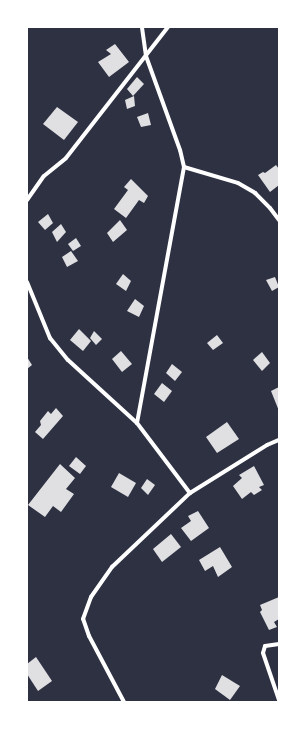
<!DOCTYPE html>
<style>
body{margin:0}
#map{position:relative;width:306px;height:729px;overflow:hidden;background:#2d3142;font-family:"DejaVu Sans",sans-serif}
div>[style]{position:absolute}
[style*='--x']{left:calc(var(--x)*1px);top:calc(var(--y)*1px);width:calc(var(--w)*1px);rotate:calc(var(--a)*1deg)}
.building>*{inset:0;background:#e0e0e3}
.minor>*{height:4px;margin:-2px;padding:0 2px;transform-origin:2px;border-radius:2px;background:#fff}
span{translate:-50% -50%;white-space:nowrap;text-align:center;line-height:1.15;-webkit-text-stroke:3px #fff;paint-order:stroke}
.frame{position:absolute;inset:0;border:28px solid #fff;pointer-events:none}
</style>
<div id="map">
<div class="building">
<i style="clip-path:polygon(115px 44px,129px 62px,109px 77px,98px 62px,111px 54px,106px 50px)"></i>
<i style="clip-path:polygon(137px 77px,144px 84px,133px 96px,127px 89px)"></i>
<i style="clip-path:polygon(134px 96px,135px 106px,127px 109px,125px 100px)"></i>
<i style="clip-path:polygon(57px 107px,78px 122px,64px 140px,43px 124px)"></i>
<i style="clip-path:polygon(148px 113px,151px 125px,141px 127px,137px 117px)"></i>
<i style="clip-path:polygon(276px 165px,279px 169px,279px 185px,270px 192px,258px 175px,263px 172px,265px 173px)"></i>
<i style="clip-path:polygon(131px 179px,148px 196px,144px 203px,139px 200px,126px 218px,114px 209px,128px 190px,124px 187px)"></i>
<i style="clip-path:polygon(48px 214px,53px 223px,45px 230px,38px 222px)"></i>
<i style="clip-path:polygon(120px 220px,127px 230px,113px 242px,107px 233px)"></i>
<i style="clip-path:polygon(61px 224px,66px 232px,57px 242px,52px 232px)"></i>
<i style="clip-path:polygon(76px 238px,81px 246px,73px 251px,68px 244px)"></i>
<i style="clip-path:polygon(71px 251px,78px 261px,67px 267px,62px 257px)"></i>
<i style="clip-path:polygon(123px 274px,131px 281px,126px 291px,116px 284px)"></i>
<i style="clip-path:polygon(275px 277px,279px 287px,272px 291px,266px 280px)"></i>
<i style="clip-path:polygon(135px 299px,144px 306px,139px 317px,127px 311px)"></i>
<i style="clip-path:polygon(79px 329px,91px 341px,83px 351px,70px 340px)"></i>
<i style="clip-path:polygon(94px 331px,102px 339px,96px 345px,90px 338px)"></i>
<i style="clip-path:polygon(217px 335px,223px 343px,213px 350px,207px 343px)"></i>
<i style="clip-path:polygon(121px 351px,132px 364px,122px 372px,112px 359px)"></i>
<i style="clip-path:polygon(262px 352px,270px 363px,262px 371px,253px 360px)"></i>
<i style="clip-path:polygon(27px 357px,32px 365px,27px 369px)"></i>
<i style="clip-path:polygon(172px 364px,182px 372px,175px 381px,166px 373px)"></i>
<i style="clip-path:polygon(162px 383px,172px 391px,164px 402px,154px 394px)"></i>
<i style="clip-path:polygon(279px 387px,279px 411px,271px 391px)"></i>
<i style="clip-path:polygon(56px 408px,63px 416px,43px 439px,35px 432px,41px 425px,40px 421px,48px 411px,51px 414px)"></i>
<i style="clip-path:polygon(227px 422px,239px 439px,217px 453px,206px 437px)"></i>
<i style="clip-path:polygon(76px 457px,86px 466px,80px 474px,69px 466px)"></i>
<i style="clip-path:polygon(60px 464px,75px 478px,66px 489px,74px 494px,61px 512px,53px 506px,45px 517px,28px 505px)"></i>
<i style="clip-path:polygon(254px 466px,264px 485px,259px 487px,262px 490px,254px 495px,251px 492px,242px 499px,233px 486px,242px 478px,239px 475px)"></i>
<i style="clip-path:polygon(119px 473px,136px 483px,128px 497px,111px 487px)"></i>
<i style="clip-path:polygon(147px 479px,155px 485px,148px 495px,141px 488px)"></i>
<i style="clip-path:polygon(198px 511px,209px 528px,191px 541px,181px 528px,191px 521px,188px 516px)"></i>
<i style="clip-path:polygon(171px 534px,181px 547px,162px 562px,153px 549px)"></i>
<i style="clip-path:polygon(220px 547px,232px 567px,218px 577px,213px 566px,205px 571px,199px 560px)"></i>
<i style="clip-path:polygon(279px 597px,279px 619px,274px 622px,277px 627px,269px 630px,260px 612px,262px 610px,260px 605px)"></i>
<i style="clip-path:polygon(36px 657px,52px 681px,38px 691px,27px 674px,27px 664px)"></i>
<i style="clip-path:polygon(222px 675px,240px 686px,230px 700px,215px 689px)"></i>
</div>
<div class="minor">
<i style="--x:184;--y:167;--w:56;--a:16.5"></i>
<i style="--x:238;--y:183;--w:20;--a:30"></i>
<i style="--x:255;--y:193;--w:21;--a:45"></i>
<i style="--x:270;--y:208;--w:15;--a:53"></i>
<i style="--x:27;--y:200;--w:29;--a:-55"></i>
<i style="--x:44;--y:176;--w:28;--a:-39"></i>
<i style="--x:66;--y:158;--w:166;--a:-52.1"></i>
<i style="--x:27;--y:282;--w:61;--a:67.7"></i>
<i style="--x:50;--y:338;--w:28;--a:51"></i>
<i style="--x:68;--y:360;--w:93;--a:42.4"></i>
<i style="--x:137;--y:423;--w:88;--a:52.9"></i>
<i style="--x:137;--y:423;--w:260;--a:-79.6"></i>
<i style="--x:184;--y:167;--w:17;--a:-103"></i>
<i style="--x:180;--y:150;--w:100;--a:-109.9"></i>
<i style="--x:146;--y:56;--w:29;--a:-98"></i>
<i style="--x:279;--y:644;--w:14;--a:172"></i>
<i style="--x:265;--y:646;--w:7;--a:106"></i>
<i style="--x:263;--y:653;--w:50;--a:71.2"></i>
<i style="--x:124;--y:702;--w:75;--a:-117.9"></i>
<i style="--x:89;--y:636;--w:18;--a:-109"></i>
<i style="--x:83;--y:619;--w:23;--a:-70"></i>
<i style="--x:91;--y:597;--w:37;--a:-55"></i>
<i style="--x:112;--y:567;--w:108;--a:-43.5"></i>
<i style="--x:190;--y:493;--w:91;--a:-31.9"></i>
<i style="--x:267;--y:445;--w:13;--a:-23"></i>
</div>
<div class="frame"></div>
</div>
